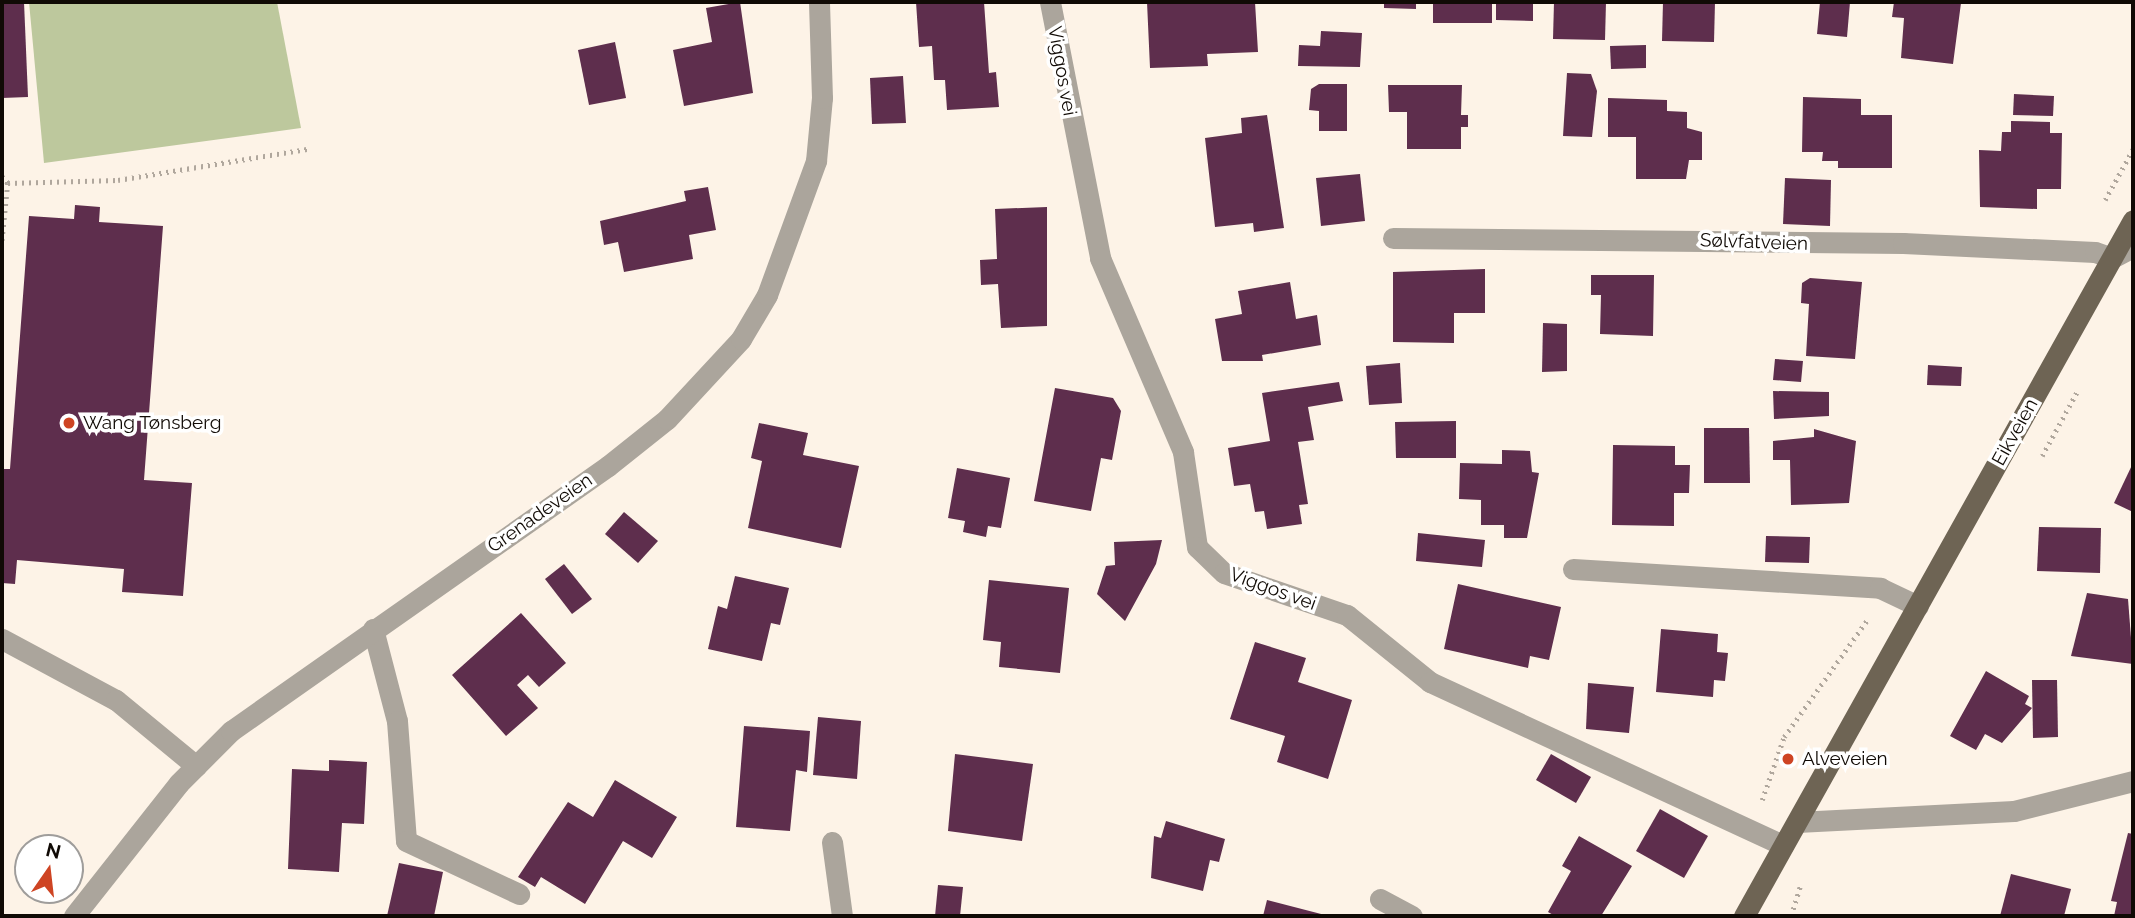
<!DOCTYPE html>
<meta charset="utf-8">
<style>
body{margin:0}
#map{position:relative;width:2135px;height:918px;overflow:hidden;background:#fdf3e7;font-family:Raleway,sans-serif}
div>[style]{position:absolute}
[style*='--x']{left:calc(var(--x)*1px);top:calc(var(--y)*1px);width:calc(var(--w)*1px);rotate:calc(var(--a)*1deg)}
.green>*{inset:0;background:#bdc89d}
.building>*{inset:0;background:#5e2e4d}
.path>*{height:4.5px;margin-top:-2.25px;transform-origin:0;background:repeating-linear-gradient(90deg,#b0a79d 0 2px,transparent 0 7px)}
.minor>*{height:21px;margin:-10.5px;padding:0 10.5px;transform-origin:10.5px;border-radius:10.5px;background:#aba59c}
.major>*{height:21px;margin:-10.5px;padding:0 10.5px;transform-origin:10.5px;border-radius:10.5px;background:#6e6454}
.dots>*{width:19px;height:19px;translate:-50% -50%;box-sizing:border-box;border:4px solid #fff;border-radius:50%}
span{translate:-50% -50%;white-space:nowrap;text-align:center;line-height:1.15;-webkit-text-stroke:7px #fff;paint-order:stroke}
.street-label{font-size:19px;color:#100a05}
.poi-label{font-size:19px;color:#100a05}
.left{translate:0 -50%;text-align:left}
.frame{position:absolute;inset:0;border:4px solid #100a05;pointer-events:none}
.north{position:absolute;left:14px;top:834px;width:70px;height:70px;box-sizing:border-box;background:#fff;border:2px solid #9f9d9b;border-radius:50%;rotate:14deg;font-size:19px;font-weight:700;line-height:28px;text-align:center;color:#100a05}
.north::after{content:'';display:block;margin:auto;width:24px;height:32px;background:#ce4423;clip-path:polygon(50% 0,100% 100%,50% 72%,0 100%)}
</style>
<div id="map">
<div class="green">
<i style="clip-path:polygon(29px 2px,277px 2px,301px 128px,44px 163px)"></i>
</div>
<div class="building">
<i style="clip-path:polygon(2px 2px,24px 2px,28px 97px,2px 98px)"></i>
<i style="clip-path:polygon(740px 2px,753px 93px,684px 106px,673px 50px,712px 42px,706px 8px)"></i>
<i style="clip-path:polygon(916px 2px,984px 2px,989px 73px,996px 72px,999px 107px,947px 110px,945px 80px,934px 80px,932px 46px,919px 47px)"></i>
<i style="clip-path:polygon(1147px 2px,1255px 2px,1258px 52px,1207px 54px,1208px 66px,1150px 68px)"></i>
<i style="clip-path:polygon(1384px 2px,1416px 2px,1416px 9px,1384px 8px)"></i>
<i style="clip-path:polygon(1433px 2px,1492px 2px,1492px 23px,1433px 23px)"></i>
<i style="clip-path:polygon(1496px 2px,1533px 2px,1533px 21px,1496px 20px)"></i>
<i style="clip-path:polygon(1554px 2px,1606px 2px,1605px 40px,1553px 39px)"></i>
<i style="clip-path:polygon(1663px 2px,1715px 2px,1714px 42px,1662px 41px)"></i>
<i style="clip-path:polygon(1820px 2px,1850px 2px,1847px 37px,1817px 34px)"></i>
<i style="clip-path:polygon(1894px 2px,1961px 3px,1953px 64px,1901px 58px,1904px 18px,1892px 17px)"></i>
<i style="clip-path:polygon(1321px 31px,1362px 33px,1360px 67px,1298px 66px,1299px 45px,1320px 46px)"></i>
<i style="clip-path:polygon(615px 42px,626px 98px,589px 105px,578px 50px)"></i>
<i style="clip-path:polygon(1646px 45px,1646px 68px,1611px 69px,1610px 46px)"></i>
<i style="clip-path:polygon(1567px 73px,1591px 74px,1597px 91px,1592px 137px,1563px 136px)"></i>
<i style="clip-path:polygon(903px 76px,906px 123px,872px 124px,870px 78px)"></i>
<i style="clip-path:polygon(1319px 84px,1347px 84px,1347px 131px,1319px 131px,1319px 111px,1309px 110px,1311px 89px)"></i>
<i style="clip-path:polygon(1388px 85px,1462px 85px,1461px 115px,1468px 115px,1468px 127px,1461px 127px,1461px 149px,1407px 149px,1407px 112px,1389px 112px)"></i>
<i style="clip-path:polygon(2014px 94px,2054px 96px,2053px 116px,2013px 115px)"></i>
<i style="clip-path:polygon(1803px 97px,1861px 99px,1861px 115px,1892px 115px,1892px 168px,1838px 168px,1838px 161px,1822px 161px,1823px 152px,1802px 152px)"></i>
<i style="clip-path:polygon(1608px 98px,1667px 100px,1667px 111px,1687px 112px,1687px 128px,1702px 132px,1702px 160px,1689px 160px,1686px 179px,1636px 179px,1636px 137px,1608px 137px)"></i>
<i style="clip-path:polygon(1267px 115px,1284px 228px,1254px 232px,1253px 223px,1215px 227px,1205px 138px,1242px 133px,1241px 118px)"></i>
<i style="clip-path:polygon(2011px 121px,2050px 122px,2050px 133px,2062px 133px,2061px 189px,2037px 189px,2037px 209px,1980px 207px,1979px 150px,2001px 151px,2002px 132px,2011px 132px)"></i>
<i style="clip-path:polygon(1360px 174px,1365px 221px,1321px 226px,1316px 178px)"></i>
<i style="clip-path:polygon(1785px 178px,1831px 180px,1830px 226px,1783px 224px)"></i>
<i style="clip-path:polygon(708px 187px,716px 230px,689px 235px,693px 259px,624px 272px,618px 242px,604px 245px,600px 221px,686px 201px,684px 191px)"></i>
<i style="clip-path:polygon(75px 205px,100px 207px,99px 222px,163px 226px,144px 480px,192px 483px,183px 596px,122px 592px,124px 569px,17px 560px,15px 584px,2px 583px,2px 469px,10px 469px,29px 216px,74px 219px)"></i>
<i style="clip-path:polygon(1047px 207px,1047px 326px,1001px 328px,998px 284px,981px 285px,980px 260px,997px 259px,995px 209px)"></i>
<i style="clip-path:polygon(1485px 269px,1485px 313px,1454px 313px,1454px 343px,1393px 342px,1393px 272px)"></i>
<i style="clip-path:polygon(1591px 275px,1654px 275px,1653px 336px,1600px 334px,1601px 295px,1591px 295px)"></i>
<i style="clip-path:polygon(1810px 278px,1862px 282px,1855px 359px,1806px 356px,1809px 304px,1801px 303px,1802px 283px)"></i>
<i style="clip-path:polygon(1290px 282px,1296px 319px,1317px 315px,1321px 345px,1262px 355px,1263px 361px,1222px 361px,1215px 319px,1242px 314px,1238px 291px)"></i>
<i style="clip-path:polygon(1543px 323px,1567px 324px,1567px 371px,1542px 372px)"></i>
<i style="clip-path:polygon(1775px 359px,1803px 361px,1801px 382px,1773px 380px)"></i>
<i style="clip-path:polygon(1400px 363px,1402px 403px,1369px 405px,1366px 366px)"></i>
<i style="clip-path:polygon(1928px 365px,1962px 367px,1961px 386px,1927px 385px)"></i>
<i style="clip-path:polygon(1339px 382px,1343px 401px,1308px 407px,1314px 440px,1298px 442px,1308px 504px,1299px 505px,1302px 524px,1267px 529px,1264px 511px,1255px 512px,1250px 484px,1234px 486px,1228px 448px,1270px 441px,1262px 393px)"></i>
<i style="clip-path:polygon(1055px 388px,1113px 398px,1121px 411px,1112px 460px,1101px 458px,1091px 511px,1034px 501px)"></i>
<i style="clip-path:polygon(1773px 391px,1829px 392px,1829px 416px,1774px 419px)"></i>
<i style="clip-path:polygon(1456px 421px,1456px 458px,1396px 458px,1395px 422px)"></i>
<i style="clip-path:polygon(759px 423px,808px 433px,803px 455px,859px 466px,841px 548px,748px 528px,762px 461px,751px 458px)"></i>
<i style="clip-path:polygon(1704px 428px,1749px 428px,1750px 483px,1704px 483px)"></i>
<i style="clip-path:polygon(1814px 429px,1856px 441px,1849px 503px,1791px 505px,1790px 460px,1773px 460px,1773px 441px,1814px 437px)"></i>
<i style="clip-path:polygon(1613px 445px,1675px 446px,1675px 465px,1690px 465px,1689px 493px,1674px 493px,1674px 526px,1612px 525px)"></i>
<i style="clip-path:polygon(1502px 450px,1530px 451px,1532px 472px,1539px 473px,1527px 538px,1504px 538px,1504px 525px,1481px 525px,1481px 500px,1459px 499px,1460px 463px,1502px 464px)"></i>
<i style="clip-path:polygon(2133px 463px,2133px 512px,2114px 503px)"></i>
<i style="clip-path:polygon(957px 468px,1010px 478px,1001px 528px,988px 526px,986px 537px,963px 532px,965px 521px,948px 518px)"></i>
<i style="clip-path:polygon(624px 512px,658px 541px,638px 563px,605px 534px)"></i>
<i style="clip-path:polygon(2039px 527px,2101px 528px,2100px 573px,2037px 571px)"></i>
<i style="clip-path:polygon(1418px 533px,1485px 540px,1482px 567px,1416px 561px)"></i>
<i style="clip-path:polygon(1766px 536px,1810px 537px,1809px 563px,1765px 562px)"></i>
<i style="clip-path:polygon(1162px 540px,1156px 564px,1125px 621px,1097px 594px,1106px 566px,1115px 565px,1114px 542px)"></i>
<i style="clip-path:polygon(564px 564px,592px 599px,572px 614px,545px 579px)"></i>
<i style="clip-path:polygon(735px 576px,789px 588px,780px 625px,771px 623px,762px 661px,708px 649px,718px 606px,727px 609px)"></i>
<i style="clip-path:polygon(989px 580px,1069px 588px,1060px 673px,999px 667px,1001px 642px,983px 640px)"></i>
<i style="clip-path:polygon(1458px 584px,1561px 607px,1549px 660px,1530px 656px,1528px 668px,1444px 649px)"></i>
<i style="clip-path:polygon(2087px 593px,2128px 599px,2133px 664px,2071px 656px)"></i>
<i style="clip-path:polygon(521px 613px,566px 663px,539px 687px,528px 675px,517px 685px,538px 708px,506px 736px,452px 675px)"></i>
<i style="clip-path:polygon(1661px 629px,1718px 634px,1717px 652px,1728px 653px,1725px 681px,1714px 680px,1713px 697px,1656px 692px)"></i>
<i style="clip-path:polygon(1255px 642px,1306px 658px,1298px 682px,1352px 700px,1328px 779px,1277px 762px,1285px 736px,1230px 719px)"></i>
<i style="clip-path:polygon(1986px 671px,2029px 696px,2025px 704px,2032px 708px,2002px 743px,1985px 734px,1976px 750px,1950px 736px)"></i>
<i style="clip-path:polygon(2032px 680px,2057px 680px,2058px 737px,2033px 738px)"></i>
<i style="clip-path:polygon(1588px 683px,1634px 687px,1629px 733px,1586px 729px)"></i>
<i style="clip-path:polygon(818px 717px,861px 721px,857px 779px,813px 775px)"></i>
<i style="clip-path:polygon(744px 726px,810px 731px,807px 772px,796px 770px,790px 831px,736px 827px)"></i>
<i style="clip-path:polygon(955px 754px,1033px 764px,1022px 841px,948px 831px)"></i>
<i style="clip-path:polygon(1551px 754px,1591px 777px,1576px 803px,1536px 780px)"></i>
<i style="clip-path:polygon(329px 760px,367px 762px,364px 824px,342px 823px,339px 872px,288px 869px,292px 769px,329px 771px)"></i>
<i style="clip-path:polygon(615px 780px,677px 817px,652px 858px,623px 841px,585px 904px,541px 877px,535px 887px,518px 877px,568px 802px,593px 817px)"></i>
<i style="clip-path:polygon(1660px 809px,1708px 836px,1684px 878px,1636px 851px)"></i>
<i style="clip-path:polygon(1166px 821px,1225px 839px,1219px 862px,1210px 860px,1203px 891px,1151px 878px,1154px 836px,1161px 838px)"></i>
<i style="clip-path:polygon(2128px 833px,2133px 834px,2133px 916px,2114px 916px,2117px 902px,2111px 901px)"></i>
<i style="clip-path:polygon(1579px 836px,1632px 866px,1601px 916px,1555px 916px,1548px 912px,1571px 871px,1562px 866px)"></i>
<i style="clip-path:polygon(399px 863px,443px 872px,434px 916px,387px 916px)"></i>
<i style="clip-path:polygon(2011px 874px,2071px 889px,2064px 916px,2000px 916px)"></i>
<i style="clip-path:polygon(938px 885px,963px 887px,960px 916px,935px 916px)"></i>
<i style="clip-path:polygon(1267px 900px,1325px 915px,1325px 916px,1263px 916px)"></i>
</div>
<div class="path">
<i style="--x:2;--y:176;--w:9;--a:49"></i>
<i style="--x:8;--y:183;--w:60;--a:95.7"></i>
<i style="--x:8;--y:183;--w:110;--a:-1.6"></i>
<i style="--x:118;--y:180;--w:193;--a:-9.3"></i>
<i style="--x:2105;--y:200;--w:58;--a:-61.2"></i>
<i style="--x:2042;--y:456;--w:75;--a:-61.4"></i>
<i style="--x:1762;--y:800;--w:67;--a:-70.8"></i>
<i style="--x:1784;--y:737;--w:145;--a:-54.6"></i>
<i style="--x:1791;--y:916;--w:34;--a:-73"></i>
</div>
<div class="minor">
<i style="--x:1050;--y:2;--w:261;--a:78.9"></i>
<i style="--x:1100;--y:258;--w:211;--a:66.8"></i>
<i style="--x:1183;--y:452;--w:96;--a:81.6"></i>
<i style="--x:1197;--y:547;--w:37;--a:44"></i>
<i style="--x:1224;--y:573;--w:130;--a:18.9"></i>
<i style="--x:1347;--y:615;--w:107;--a:38.9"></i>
<i style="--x:1430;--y:682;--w:389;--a:24.8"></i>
<i style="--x:1393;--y:238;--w:510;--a:0.56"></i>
<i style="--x:1903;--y:243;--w:192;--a:2.7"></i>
<i style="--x:2095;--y:252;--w:18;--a:19"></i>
<i style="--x:2112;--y:258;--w:24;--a:-28"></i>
<i style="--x:1573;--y:569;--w:308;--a:3.5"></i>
<i style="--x:1880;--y:588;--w:42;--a:25.3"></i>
<i style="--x:373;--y:629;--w:95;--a:75.4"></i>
<i style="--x:397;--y:721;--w:120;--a:85.7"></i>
<i style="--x:406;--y:841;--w:125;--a:25.1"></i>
<i style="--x:2;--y:639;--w:129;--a:28.2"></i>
<i style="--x:116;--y:700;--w:104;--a:39.5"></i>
<i style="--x:1797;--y:822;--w:217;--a:-2.9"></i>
<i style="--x:2014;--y:811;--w:123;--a:-14.1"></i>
<i style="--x:832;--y:842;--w:75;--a:82.3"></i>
<i style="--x:1380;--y:899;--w:36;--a:28"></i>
<i style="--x:74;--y:916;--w:169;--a:-51.7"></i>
<i style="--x:179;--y:783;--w:74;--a:-45"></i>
<i style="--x:231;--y:731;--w:461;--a:-35.1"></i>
<i style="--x:608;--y:466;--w:75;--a:-38.5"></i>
<i style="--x:667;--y:419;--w:109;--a:-47.2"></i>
<i style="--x:741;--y:339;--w:51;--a:-59.4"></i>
<i style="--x:767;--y:295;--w:143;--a:-69.9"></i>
<i style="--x:816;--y:161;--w:63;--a:-84.6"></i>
<i style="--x:822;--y:98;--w:96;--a:-91.8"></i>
</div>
<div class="major">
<i style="--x:1744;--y:916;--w:797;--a:-60.8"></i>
</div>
<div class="dots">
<i style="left:69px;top:423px;background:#ce4423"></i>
<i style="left:1788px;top:759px;background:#ce4423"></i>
</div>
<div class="street-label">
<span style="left:1062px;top:71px;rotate:80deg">Viggos vei</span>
<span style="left:1754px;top:242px;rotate:2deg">Sølvfatveien</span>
<span style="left:2015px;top:432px;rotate:-61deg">Eikveien</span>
<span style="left:540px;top:513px;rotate:-35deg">Grenadeveien</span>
<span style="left:1273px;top:589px;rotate:20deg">Viggos vei</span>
</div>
<div class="poi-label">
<span class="left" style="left:83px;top:423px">Wang Tønsberg</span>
<span class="left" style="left:1802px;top:759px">Alveveien</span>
</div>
<div class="frame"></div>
<div class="north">N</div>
</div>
